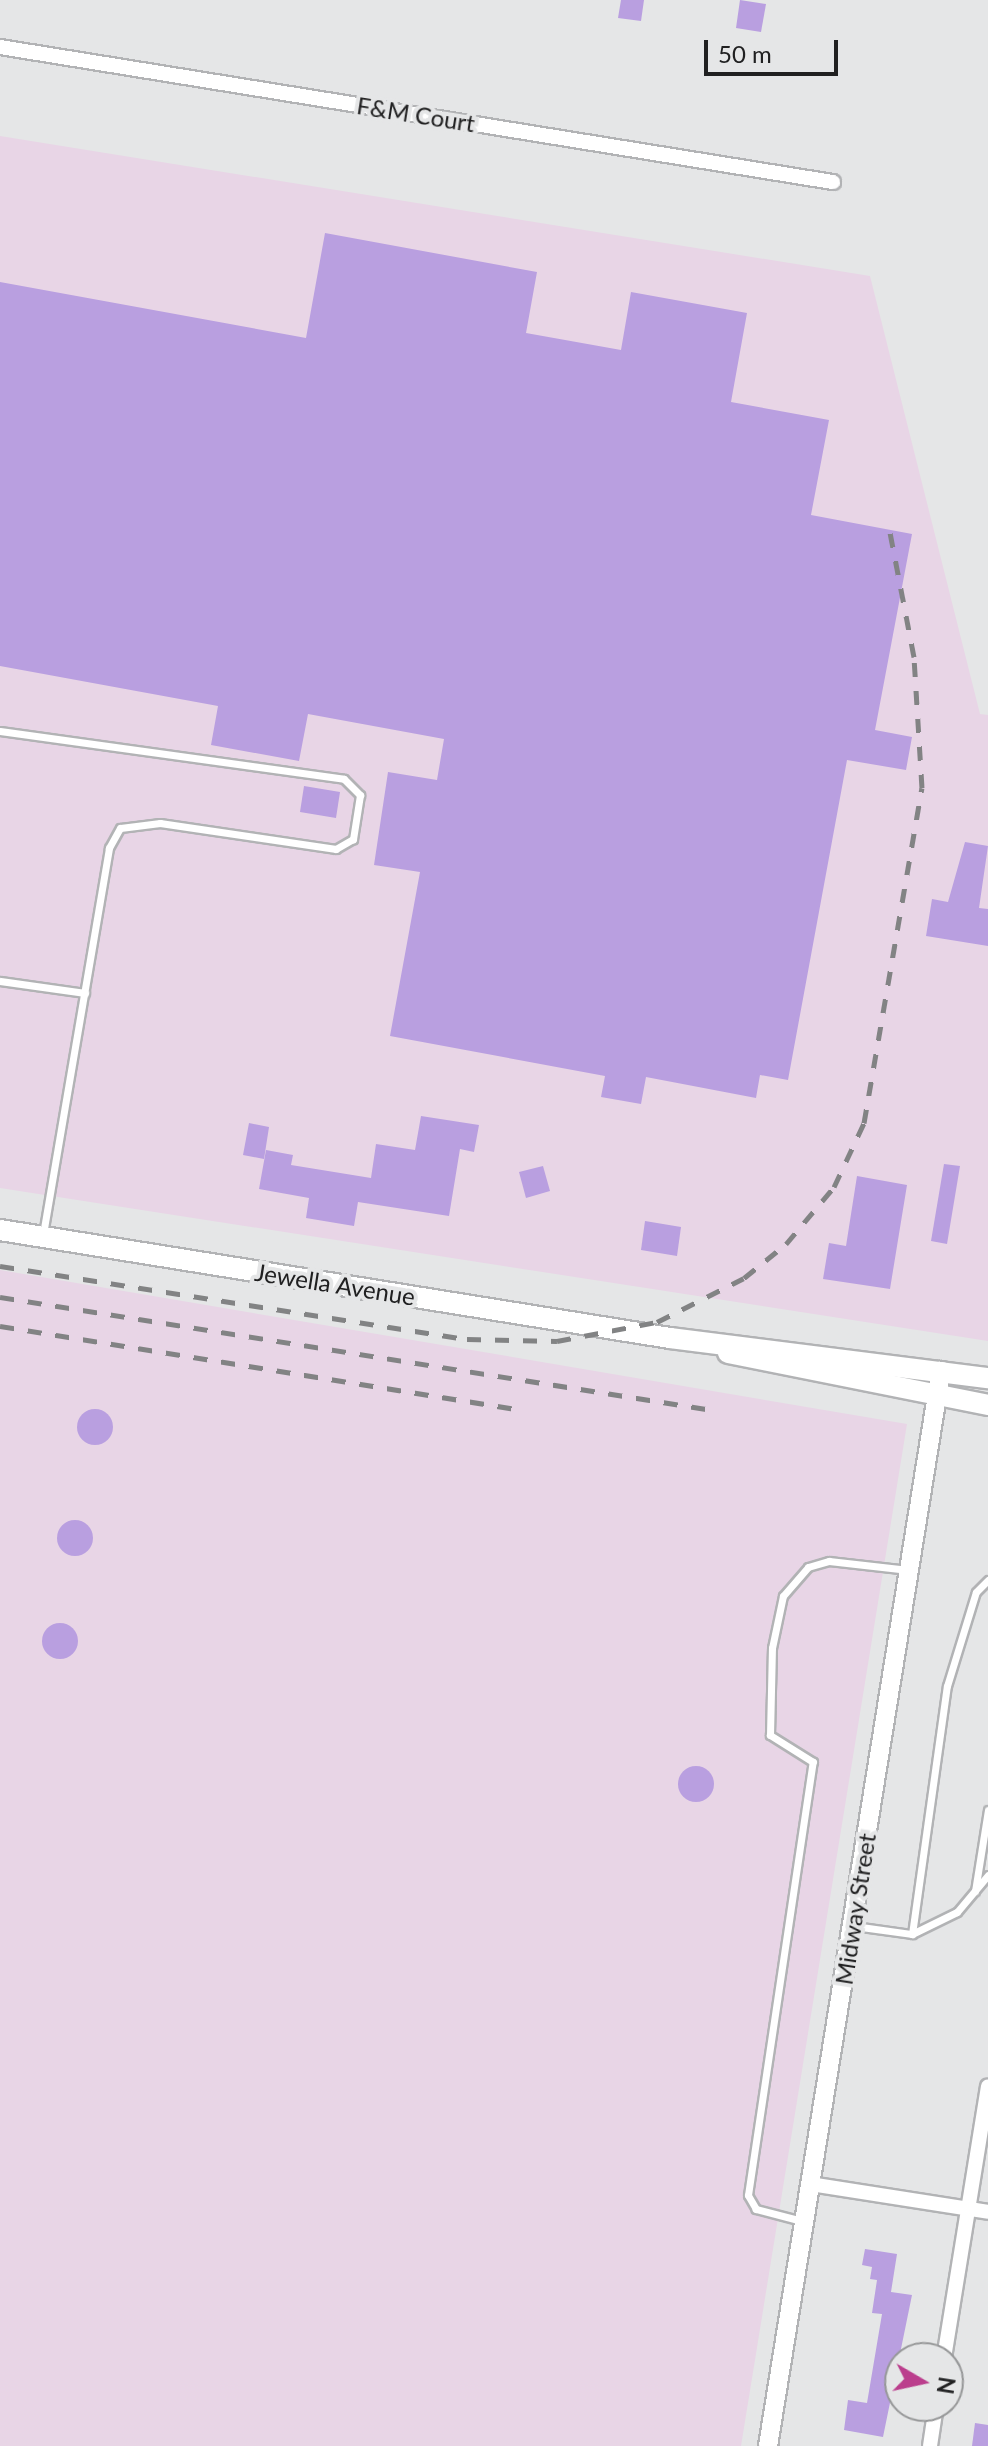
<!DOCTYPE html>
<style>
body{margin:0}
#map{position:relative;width:988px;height:2446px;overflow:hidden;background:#e5e6e7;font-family:Lato,sans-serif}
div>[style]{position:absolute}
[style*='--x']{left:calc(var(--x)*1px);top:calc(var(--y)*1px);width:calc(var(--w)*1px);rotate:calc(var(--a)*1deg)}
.industrial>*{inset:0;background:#e8d5e6}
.building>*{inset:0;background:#b99fe0}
.round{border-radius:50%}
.roads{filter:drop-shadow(2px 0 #b2b3b5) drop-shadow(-2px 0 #b2b3b5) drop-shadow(0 2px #b2b3b5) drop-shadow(0 -2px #b2b3b5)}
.service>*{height:7px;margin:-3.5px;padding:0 3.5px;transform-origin:3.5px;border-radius:3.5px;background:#fff}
.minor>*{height:14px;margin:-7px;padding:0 7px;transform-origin:7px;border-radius:7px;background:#fff}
.tertiary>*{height:18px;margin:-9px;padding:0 9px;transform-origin:9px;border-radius:9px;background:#fff}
.secondary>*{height:20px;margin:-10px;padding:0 10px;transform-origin:10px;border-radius:10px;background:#fff}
.rail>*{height:5px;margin-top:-2.5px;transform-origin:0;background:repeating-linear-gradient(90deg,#828384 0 14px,transparent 0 28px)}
span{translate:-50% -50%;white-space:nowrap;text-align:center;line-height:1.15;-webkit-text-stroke:8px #e5e6e7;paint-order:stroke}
.street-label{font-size:24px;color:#202021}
.north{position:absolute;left:884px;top:2342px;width:80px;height:80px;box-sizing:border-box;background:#e5e6e7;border:2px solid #969798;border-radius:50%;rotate:99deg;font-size:22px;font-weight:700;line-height:32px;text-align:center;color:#202021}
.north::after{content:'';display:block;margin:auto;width:28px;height:36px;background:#bb3e8d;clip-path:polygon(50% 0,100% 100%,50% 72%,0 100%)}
.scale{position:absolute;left:704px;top:40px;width:134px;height:36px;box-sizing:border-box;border:4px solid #202021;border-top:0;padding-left:10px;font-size:24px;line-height:28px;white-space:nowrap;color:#202021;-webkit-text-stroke:6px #e5e6e7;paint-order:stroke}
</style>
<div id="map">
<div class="industrial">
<i style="clip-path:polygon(0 136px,870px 276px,980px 714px,988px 715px,988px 1341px,0 1188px)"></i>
<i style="clip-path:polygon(0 1270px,907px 1424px,741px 2446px,0 2446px)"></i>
</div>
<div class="building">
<i style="clip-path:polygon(621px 0,644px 0,641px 21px,618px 18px)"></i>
<i style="clip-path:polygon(740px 0,766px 4px,761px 32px,736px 28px)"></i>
<i style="clip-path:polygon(325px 233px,537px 272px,526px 333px,621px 350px,631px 292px,747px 313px,731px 402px,829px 420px,811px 515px,912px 534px,875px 730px,912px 737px,906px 770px,847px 760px,788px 1080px,760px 1075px,756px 1098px,646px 1077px,641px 1104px,601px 1097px,605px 1076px,390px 1036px,420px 872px,374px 865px,388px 772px,437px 780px,444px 739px,308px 714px,299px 761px,211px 745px,218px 706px,0 666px,0 282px,306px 338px)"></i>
<i style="clip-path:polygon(304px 786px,340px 792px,336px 818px,300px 812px)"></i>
<i style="clip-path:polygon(965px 842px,988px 846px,979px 908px,988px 909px,988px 946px,926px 936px,932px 899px,948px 902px)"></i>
<i style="clip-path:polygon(421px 1116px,479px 1125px,474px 1152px,460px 1149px,449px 1216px,358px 1202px,354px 1226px,306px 1218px,309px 1198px,259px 1189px,266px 1150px,293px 1155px,291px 1165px,371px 1178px,376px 1144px,415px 1150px)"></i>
<i style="clip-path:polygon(249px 1123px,269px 1127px,264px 1159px,243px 1155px)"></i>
<i style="clip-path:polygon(944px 1164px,960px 1166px,947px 1244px,931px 1241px)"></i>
<i style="clip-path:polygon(543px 1166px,550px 1191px,526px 1198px,519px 1172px)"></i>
<i style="clip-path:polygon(857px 1176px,907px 1185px,890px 1289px,823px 1279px,829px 1243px,846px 1246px)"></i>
<i style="clip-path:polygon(645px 1221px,681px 1227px,677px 1256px,641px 1250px)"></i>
<i class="round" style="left:77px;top:1409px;width:36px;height:36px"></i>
<i class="round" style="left:57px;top:1520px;width:36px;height:36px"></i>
<i class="round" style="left:42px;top:1623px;width:36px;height:36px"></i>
<i class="round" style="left:678px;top:1766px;width:36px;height:36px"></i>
<i style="clip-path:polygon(865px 2249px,897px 2254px,891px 2292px,912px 2295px,883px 2437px,844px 2430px,848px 2400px,867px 2403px,882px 2314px,872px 2313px,877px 2280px,870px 2279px,872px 2267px,862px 2265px)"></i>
<i style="clip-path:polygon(975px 2423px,988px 2425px,988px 2446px,972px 2446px)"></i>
</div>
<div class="roads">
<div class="service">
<i style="--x:0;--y:731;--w:347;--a:7.9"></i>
<i style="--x:344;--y:779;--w:23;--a:45"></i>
<i style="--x:360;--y:795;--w:45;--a:99"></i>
<i style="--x:353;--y:839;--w:20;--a:150"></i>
<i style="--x:336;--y:849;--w:178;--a:-171.6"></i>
<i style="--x:160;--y:823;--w:40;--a:172.9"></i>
<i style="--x:120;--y:828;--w:23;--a:119"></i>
<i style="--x:109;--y:848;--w:393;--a:99.7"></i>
<i style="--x:0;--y:981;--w:86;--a:8"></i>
<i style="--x:975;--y:1891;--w:82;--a:-80.9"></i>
<i style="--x:854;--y:1926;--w:59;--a:7.9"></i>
<i style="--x:912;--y:1934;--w:50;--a:-26.1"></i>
<i style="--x:957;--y:1912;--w:48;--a:-50"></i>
<i style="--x:912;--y:1934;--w:250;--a:-82"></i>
<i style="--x:947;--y:1686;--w:98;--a:-72.9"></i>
<i style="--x:976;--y:1592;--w:17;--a:-45"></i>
<i style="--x:802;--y:2221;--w:48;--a:-165.4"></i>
<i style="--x:756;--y:2209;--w:16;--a:-120"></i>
<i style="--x:748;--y:2195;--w:438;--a:-81.5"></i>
<i style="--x:813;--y:1762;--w:51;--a:-147.9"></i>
<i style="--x:770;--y:1735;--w:87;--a:-88.7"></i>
<i style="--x:772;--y:1648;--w:53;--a:-78.1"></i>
<i style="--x:783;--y:1596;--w:38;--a:-49"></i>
<i style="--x:808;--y:1567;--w:22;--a:-16"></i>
<i style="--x:829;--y:1561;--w:80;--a:6.5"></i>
</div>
<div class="minor">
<i style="--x:0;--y:47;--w:844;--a:9.21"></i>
<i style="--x:810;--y:2184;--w:180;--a:8.9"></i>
<i style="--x:944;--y:2358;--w:275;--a:-80.8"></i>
<i style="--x:930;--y:2446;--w:40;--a:-81.5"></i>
</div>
<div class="tertiary">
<i style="--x:768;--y:2446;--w:1089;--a:-80.86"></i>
</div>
<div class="secondary">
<i style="--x:0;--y:1230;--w:679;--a:9.16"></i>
<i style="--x:670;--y:1338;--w:321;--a:7.2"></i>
<i style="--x:728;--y:1353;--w:265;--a:11.3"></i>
</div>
</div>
<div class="rail">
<i style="--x:0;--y:1266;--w:473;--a:8.9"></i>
<i style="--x:467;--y:1339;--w:90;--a:1.3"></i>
<i style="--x:557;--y:1341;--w:102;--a:-10.8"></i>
<i style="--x:657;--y:1322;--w:97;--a:-26.8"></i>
<i style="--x:744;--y:1278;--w:54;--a:-39"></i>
<i style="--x:786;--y:1244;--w:75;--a:-49.9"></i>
<i style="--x:834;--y:1187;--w:71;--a:-64.9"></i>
<i style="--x:864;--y:1123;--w:340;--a:-80.2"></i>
<i style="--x:922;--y:788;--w:131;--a:-93.5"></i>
<i style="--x:914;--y:657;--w:127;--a:-100.9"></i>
<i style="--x:0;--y:1297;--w:715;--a:9.01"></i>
<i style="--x:0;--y:1326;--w:523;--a:9.14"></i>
</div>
<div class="street-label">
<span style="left:416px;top:114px;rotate:9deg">F&amp;M Court</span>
<span style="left:335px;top:1284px;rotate:9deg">Jewella Avenue</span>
<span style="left:855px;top:1909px;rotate:-81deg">Midway Street</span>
</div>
<div class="north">N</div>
<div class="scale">50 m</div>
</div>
